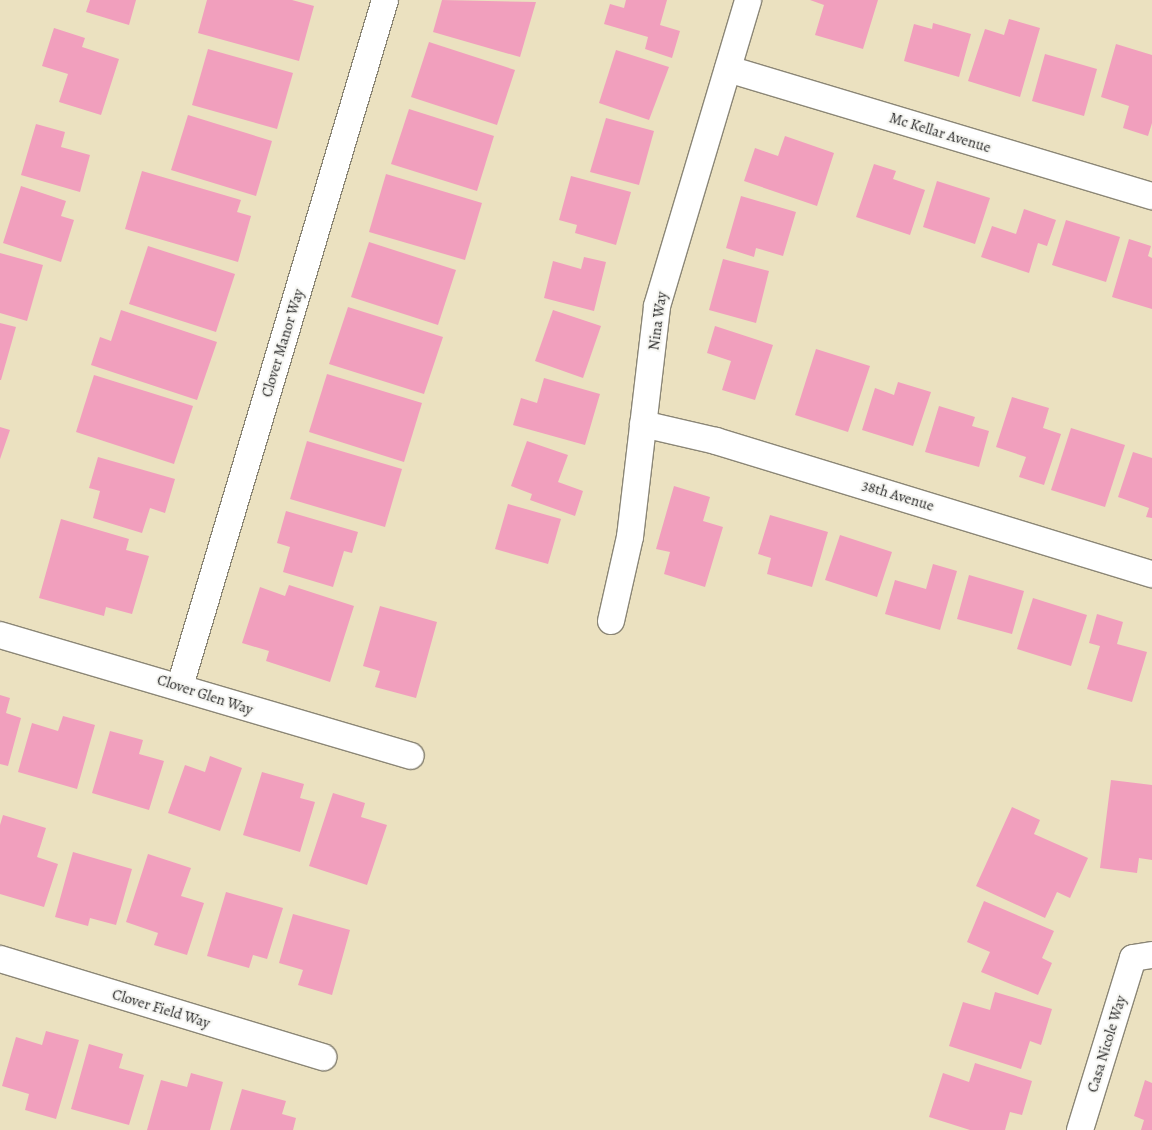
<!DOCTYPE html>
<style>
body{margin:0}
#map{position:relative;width:1152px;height:1130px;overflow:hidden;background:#ebe1c0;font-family:Alegreya,serif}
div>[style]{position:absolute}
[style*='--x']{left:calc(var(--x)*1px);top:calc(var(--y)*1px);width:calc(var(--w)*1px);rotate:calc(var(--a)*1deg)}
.building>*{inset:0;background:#f19fbd}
.roads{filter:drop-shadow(1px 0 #8b8676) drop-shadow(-1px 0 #8b8676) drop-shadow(0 1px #8b8676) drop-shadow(0 -1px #8b8676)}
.street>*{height:26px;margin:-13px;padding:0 13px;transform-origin:13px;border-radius:13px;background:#fff}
span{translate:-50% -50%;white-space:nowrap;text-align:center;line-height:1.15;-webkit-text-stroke:4px #f6f6f2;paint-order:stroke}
.street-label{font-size:15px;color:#2b2b2b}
</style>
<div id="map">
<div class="building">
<i style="clip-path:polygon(90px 0,136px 0,129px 25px,86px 12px)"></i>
<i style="clip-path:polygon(207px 0,292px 0,314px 6px,299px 61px,198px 33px)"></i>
<i style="clip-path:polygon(442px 0,536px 2px,520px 57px,433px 32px)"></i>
<i style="clip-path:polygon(626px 0,667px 0,660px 25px,680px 31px,672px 58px,645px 49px,648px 37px,604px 24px,610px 4px,624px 8px)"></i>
<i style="clip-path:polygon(810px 0,878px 0,863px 49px,815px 35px,824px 5px)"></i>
<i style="clip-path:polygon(1009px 19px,1040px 28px,1020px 97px,968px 81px,985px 29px,1004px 35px)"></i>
<i style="clip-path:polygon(933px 23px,971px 34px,959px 77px,904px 61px,914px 24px,932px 29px)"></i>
<i style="clip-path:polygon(54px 28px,85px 38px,82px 47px,119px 59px,101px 115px,59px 102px,68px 74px,42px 66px)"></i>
<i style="clip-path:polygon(429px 42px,515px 70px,497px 125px,411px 97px)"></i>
<i style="clip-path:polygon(1116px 44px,1152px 55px,1152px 123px,1148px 136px,1123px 128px,1129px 106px,1101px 97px)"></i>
<i style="clip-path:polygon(208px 49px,293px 73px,277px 129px,192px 105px)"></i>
<i style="clip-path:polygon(616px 50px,669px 67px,649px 120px,599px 103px)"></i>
<i style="clip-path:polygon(1045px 54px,1097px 69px,1084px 116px,1032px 101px)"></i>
<i style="clip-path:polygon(409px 109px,494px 136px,477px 191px,391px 164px)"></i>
<i style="clip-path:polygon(188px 115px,272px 141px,256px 196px,171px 170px)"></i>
<i style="clip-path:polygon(606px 118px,654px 131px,639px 185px,590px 172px)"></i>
<i style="clip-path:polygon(36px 124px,65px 132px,61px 147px,90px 155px,80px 192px,21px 175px)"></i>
<i style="clip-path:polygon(785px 136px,834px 153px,817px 206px,744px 181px,755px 148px,778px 156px)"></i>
<i style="clip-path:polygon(874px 164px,896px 171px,893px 179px,925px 190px,910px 235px,856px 217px)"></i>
<i style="clip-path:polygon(142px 171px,241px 200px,237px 212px,251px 216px,238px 262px,125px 229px)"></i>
<i style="clip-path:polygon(386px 174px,482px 203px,465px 260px,369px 232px)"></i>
<i style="clip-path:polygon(571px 176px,631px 192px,616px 245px,575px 233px,577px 225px,559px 220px)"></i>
<i style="clip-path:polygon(937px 181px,990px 198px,975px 244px,923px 227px)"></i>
<i style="clip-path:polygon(21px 186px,66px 201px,61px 216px,74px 220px,61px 262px,3px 243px)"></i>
<i style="clip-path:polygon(741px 196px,796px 212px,783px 256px,756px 248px,754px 257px,726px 248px)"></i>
<i style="clip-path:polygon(1024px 209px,1056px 220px,1047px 246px,1038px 243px,1029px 273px,981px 257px,992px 226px,1016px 234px)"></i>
<i style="clip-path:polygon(1066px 220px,1120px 237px,1106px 282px,1052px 265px)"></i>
<i style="clip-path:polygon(1129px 239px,1151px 246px,1148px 256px,1152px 258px,1152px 309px,1112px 297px)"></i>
<i style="clip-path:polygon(369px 242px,456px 270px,438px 325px,351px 297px)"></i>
<i style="clip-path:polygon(148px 246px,235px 274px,216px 332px,129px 304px)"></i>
<i style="clip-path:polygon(0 253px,43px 265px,27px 321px,0 313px)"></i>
<i style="clip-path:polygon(584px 257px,606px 262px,594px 311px,544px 298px,553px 261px,581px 269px)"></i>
<i style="clip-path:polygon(723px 259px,769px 271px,756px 323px,709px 310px)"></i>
<i style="clip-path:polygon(348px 307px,443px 337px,424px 394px,329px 364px)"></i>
<i style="clip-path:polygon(121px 310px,217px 342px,197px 400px,91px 365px,100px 337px,111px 341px)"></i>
<i style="clip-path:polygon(553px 310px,601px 326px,583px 378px,535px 361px)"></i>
<i style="clip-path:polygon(0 323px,16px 327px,1px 380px,0 380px)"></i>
<i style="clip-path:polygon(715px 326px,773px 345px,755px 400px,722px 390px,731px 361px,707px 353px)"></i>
<i style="clip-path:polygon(816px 349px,870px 366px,848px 432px,795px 415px)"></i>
<i style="clip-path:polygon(327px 374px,422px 403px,404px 462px,309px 432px)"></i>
<i style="clip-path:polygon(94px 375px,193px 406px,174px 464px,76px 432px)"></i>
<i style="clip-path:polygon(544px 378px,600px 394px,585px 445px,513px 425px,521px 398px,537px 403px)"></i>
<i style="clip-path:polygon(898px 382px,931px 392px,913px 446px,862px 430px,875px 388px,894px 395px)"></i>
<i style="clip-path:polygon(1012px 397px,1049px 408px,1043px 428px,1061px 434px,1044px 485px,1019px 477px,1026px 457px,996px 447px)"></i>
<i style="clip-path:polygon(939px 406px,975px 417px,972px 426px,989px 431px,979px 467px,925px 452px)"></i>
<i style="clip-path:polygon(0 427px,10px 430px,0 459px)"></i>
<i style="clip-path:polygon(1071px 428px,1125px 445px,1105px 507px,1051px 490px)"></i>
<i style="clip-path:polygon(307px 441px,402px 469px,385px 527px,290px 499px)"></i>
<i style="clip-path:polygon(527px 441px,568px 455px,558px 482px,583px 491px,575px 516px,530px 500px,532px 494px,511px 486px)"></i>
<i style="clip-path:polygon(1133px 452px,1152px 458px,1152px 518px,1146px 517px,1149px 508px,1118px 497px)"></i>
<i style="clip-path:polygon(98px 457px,175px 479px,165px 513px,150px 508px,142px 533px,93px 518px,100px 491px,89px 488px)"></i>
<i style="clip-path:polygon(674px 486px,710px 497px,703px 521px,723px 527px,705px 587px,664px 574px,670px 552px,656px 549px)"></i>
<i style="clip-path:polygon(508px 504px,561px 519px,548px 564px,495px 549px)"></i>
<i style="clip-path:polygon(286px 511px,358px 532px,352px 553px,344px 551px,333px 587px,283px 572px,290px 547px,277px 543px)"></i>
<i style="clip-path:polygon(770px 515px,828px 532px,812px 587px,767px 574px,771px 558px,758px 554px)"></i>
<i style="clip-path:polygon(61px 519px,129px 539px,126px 550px,149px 556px,132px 614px,106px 607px,104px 616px,39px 598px)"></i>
<i style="clip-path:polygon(840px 535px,892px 552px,877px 597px,825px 580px)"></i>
<i style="clip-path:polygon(933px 564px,957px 571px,940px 630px,885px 614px,895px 580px,926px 589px)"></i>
<i style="clip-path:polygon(969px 575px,1024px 591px,1012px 634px,957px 619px)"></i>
<i style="clip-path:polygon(289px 585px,354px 606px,330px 682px,266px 661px,269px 651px,242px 643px,260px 587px,285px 596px)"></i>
<i style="clip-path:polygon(1033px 598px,1087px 615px,1071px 666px,1017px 649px)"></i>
<i style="clip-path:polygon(380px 606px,437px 622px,416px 698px,375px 687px,380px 671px,363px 666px)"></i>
<i style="clip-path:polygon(1097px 614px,1123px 622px,1117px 644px,1147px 652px,1132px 702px,1087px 689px,1100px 646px,1089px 643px)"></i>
<i style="clip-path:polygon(0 695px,10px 698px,6px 713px,21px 718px,8px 766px,0 764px)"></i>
<i style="clip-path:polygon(63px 716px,95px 725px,77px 789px,18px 772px,32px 723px,58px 731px)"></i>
<i style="clip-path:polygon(110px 731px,143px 740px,139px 754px,164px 761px,149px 810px,92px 793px)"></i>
<i style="clip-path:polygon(210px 756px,242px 768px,220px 831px,168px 813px,185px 765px,205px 772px)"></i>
<i style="clip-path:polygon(262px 772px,304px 784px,300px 798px,315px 802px,300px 852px,243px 835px)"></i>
<i style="clip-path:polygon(1111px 780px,1152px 785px,1152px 860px,1139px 858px,1137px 873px,1100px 868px)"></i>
<i style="clip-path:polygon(333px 793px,365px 803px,361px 817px,387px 825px,367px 885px,309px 866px)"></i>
<i style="clip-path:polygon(1012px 807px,1040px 820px,1034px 834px,1088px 858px,1070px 898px,1057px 892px,1045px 918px,976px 886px)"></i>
<i style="clip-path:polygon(3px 815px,46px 828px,37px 857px,58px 864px,44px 907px,0 894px,0 825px)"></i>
<i style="clip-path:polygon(73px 852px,132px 869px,116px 925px,90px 918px,88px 926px,55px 917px)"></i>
<i style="clip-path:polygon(148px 854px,191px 868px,181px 896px,204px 903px,187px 955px,154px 945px,158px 933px,126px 922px)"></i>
<i style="clip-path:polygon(226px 892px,283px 908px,267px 959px,253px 955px,249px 968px,207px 956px)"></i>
<i style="clip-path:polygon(984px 901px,1054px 931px,1042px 958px,1052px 963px,1038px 995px,981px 972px,990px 952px,967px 942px)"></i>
<i style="clip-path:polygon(293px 914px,350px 930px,332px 995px,298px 985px,303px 970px,279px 963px)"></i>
<i style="clip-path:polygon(995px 992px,1052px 1009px,1041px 1045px,1030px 1041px,1021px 1069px,949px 1046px,963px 1002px,990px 1010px)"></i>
<i style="clip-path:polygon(46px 1031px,79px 1040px,56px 1119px,25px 1110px,29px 1094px,2px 1086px,16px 1037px,42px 1045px)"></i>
<i style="clip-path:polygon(89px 1044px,123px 1054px,119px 1068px,144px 1075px,129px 1125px,71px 1109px)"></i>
<i style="clip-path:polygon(975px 1063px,1032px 1081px,1022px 1115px,1010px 1112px,1005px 1130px,970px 1130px,929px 1117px,943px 1073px,969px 1082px)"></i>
<i style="clip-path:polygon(191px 1073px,223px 1082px,210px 1130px,147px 1130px,161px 1080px,187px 1087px)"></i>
<i style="clip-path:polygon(1145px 1080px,1152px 1083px,1152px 1130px,1141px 1130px,1144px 1120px,1134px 1116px)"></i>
<i style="clip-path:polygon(242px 1089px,286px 1101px,282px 1114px,296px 1118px,293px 1130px,230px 1130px)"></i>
</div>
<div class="roads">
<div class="street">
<i style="--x:728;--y:69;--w:443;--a:16.7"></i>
<i style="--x:643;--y:424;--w:75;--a:13.1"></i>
<i style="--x:716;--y:441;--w:456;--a:17"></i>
<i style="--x:611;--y:621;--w:86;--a:-77.3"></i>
<i style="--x:630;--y:537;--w:233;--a:-83.3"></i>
<i style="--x:657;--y:306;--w:319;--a:-73.4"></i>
<i style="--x:0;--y:635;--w:428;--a:16.4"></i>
<i style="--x:180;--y:686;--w:716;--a:-73.36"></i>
<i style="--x:0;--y:959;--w:338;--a:16.9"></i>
<i style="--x:1080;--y:1130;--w:180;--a:-72.9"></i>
<i style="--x:1133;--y:958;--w:19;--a:-9"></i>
</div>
</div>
<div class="street-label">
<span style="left:940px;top:133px;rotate:17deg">Mc Kellar Avenue</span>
<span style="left:658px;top:321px;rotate:-82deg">Nina Way</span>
<span style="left:283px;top:343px;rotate:-73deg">Clover Manor Way</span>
<span style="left:898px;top:496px;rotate:17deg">38th Avenue</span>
<span style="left:205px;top:695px;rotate:18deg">Clover Glen Way</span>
<span style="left:161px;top:1009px;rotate:17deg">Clover Field Way</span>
<span style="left:1107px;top:1044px;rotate:-73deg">Casa Nicole Way</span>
</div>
</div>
